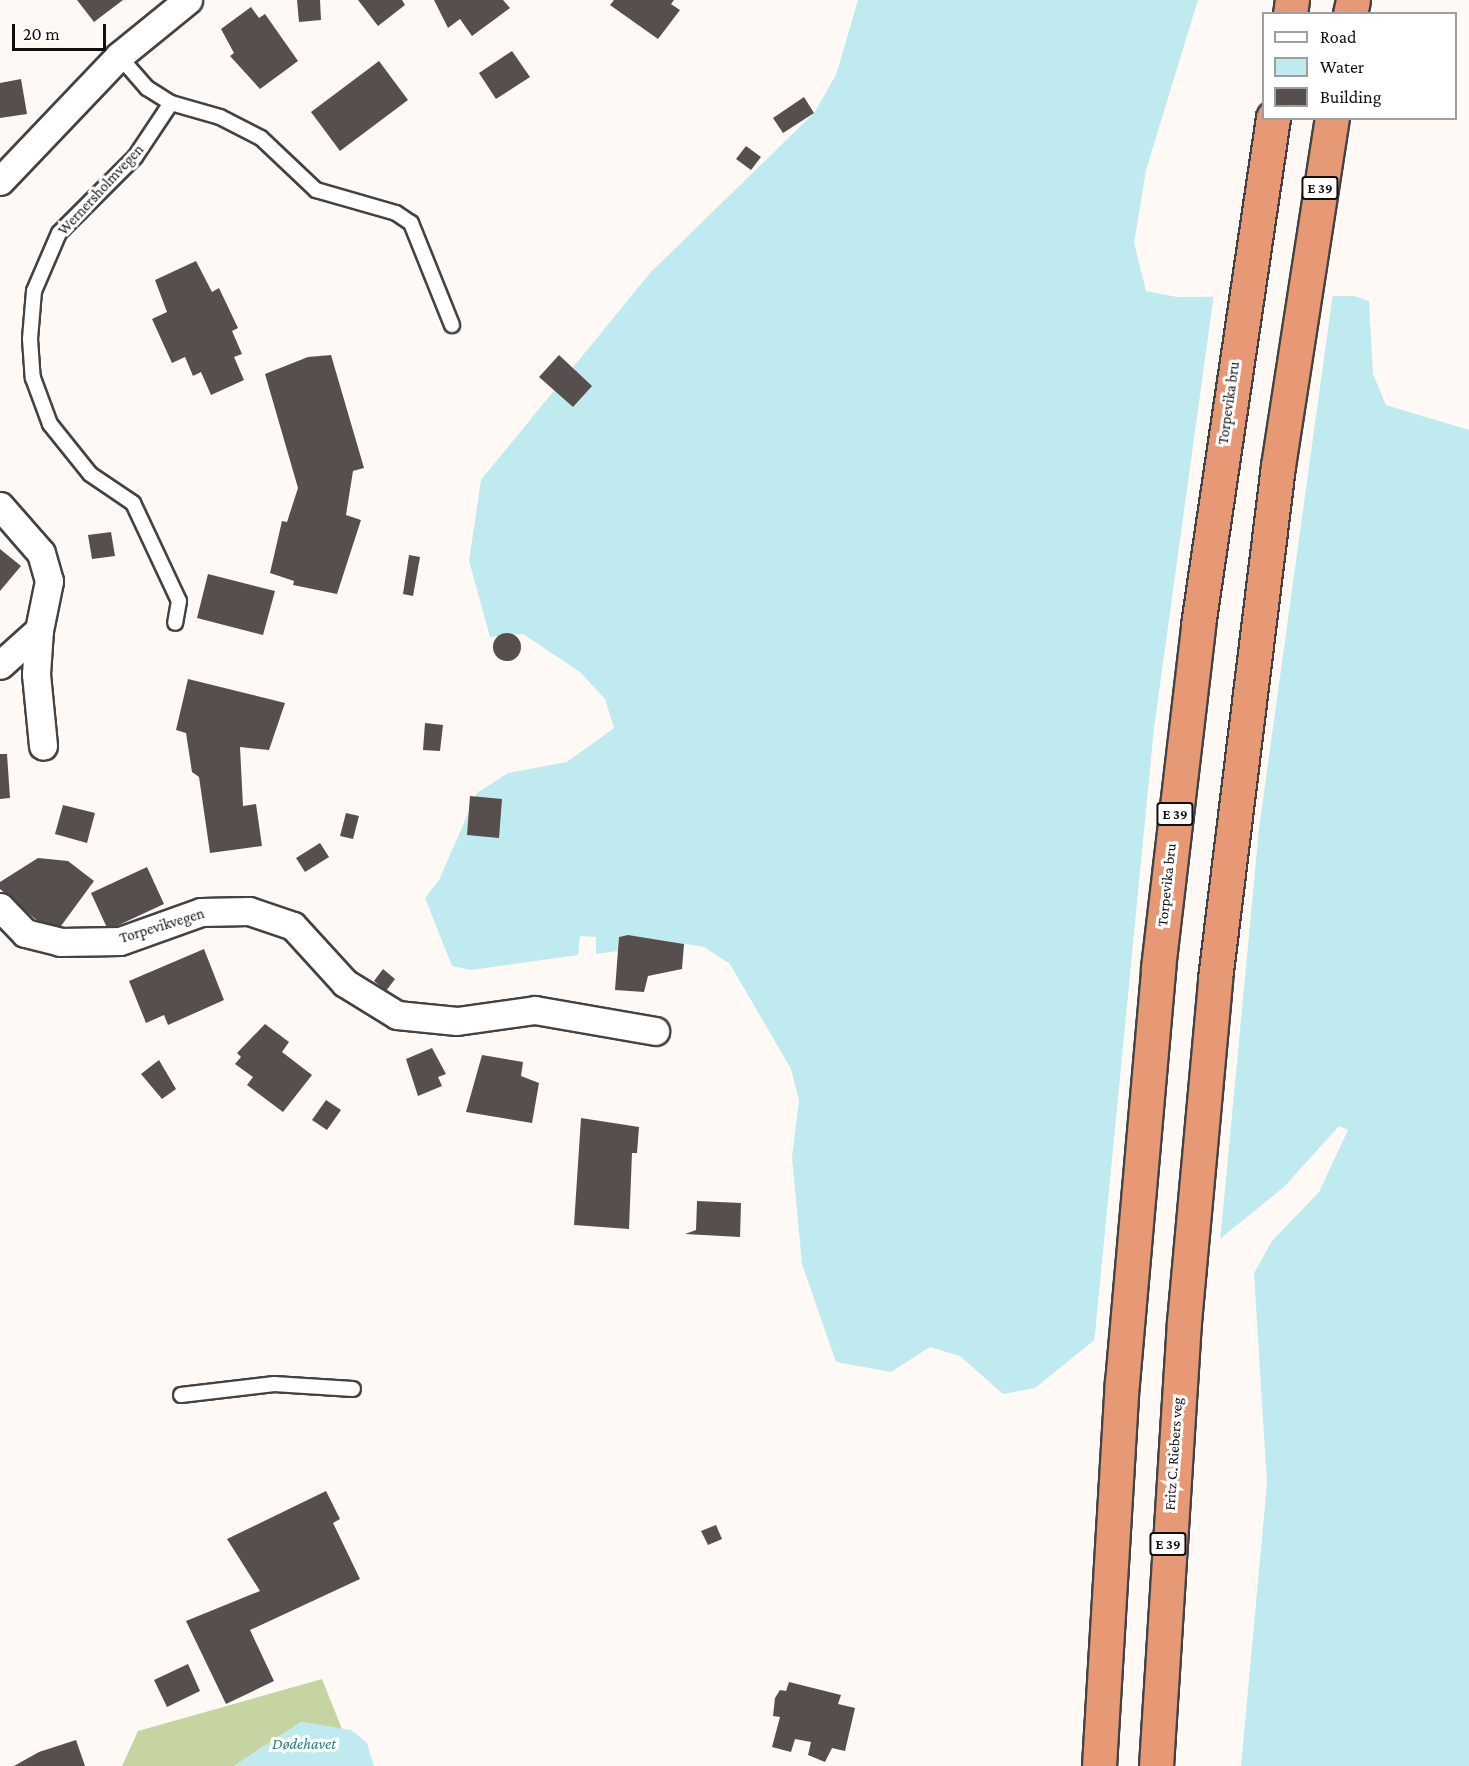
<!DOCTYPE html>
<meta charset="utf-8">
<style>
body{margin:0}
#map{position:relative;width:1469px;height:1766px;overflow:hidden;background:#fef9f4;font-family:"Crimson Pro",serif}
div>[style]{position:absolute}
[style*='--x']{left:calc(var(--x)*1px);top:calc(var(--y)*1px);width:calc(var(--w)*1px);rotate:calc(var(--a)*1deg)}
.forest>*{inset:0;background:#c6d4a2}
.water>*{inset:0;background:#bfeaef}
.pier>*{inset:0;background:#fef9f4}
.building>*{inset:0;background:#574f4e}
.round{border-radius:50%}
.roads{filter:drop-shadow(2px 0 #434343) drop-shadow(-2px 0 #434343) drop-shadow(0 2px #434343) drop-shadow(0 -2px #434343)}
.service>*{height:14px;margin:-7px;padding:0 7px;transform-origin:7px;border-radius:7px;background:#fff}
.minor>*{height:27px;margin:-13.5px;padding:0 13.5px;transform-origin:13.5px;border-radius:13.5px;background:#fff}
.trunk>*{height:33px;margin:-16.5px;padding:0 16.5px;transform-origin:16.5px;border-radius:16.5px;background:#e69974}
span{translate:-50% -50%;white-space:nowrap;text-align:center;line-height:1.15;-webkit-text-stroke:6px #fff;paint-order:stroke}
.shield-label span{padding:2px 4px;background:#fff;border:2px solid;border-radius:4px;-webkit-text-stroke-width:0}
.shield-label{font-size:14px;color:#101010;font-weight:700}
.street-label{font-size:15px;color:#101010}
.water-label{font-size:16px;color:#267c8d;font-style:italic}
.legend{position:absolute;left:1262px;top:12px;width:195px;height:108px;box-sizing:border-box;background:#fff;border:2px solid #9f9f9f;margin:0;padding:8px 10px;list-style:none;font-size:18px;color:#101010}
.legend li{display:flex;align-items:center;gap:12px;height:30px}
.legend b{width:30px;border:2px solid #9f9f9f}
.scale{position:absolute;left:12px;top:24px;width:94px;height:27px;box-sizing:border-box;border:3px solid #101010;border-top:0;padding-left:8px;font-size:18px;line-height:21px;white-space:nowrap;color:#101010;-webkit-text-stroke:4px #fff;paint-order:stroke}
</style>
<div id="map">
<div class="forest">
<i style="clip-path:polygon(322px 1679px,342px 1729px,301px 1722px,234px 1766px,122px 1766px,138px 1731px)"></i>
</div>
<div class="water">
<i style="clip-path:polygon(858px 0,1198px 0,1146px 170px,1134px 243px,1146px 291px,1177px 297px,1354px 296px,1369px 301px,1373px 374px,1386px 405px,1469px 430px,1469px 1766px,1241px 1766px,1267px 1484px,1254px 1273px,1272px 1241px,1319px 1192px,1348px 1130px,1339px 1126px,1284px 1187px,1035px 1388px,1003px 1394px,960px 1356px,930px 1347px,891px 1372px,836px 1362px,802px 1264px,792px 1157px,799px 1100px,791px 1069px,730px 964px,704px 947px,628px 935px,619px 937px,618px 951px,596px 954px,596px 937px,580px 936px,578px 955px,471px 970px,452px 966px,425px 898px,439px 880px,477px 793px,508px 773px,567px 762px,614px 728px,605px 699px,580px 672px,523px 634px,490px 637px,469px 561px,481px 480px,650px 273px,814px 113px,836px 75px)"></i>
<i style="clip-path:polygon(301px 1722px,351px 1730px,367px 1743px,374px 1766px,234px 1766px)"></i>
</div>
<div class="pier">
<i style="clip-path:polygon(1333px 293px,1259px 829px,1220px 1242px,1094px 1344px,1154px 728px,1214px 294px)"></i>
</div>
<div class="building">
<i style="clip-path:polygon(77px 0,123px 0,94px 22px)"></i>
<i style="clip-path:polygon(297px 0,320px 0,321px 20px,299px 22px)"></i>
<i style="clip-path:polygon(358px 0,402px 0,405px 5px,378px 26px)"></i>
<i style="clip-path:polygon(434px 0,503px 0,510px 8px,472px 36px,460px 19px,448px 28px)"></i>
<i style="clip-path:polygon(614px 0,674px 0,671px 4px,680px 10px,658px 39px,610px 5px)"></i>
<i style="clip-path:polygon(251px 7px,259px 18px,265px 14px,298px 61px,260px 89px,230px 56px,234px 53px,221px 29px)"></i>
<i style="clip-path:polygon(512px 51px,530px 77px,496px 99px,479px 73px)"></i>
<i style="clip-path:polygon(379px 61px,408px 100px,340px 151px,311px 112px)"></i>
<i style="clip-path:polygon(21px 79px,27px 114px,0 118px,0 83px)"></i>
<i style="clip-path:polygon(804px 97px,814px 113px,783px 133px,773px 118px)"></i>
<i style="clip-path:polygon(746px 146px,761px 157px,751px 170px,736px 159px)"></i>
<i style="clip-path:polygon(196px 261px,212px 292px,219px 288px,238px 328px,232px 331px,242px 354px,234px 357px,244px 380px,211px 395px,201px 372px,193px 376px,185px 357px,172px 363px,152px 319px,167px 312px,155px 280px)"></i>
<i style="clip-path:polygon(331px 355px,364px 468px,353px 471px,346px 515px,361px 520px,337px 594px,293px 585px,294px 581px,270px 573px,282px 521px,287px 522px,298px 488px,265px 374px,308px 357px)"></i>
<i style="clip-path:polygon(559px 355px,592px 386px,573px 407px,539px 377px)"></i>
<i style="clip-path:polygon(111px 532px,115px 556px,92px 559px,88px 535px)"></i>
<i style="clip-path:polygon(0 549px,21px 566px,0 591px)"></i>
<i style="clip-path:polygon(409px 555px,420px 557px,413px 596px,403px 594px)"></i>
<i style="clip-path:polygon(208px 574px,275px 591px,263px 635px,197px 618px)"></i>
<i class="round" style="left:493px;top:633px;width:28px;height:28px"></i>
<i style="clip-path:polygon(188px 679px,285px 703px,269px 750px,240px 747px,243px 806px,256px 804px,262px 846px,210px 853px,199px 777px,192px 772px,186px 733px,176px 730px)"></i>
<i style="clip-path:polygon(425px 723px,443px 725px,440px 751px,423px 750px)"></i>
<i style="clip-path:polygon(0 754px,7px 754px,10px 798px,0 799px)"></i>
<i style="clip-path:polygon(470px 796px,502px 799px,499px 838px,467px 835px)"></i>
<i style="clip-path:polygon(63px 805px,95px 813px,87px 843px,55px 834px)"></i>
<i style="clip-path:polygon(346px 813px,359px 816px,353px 839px,340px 836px)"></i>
<i style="clip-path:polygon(320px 843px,329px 857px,305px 872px,296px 858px)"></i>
<i style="clip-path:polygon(38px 858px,68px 861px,94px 881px,58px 930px,40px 923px,0 889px,0 882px)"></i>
<i style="clip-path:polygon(147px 867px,164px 904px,108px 930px,91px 893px)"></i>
<i style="clip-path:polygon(628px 935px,684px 944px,682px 969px,648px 976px,644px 992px,615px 990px,619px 937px)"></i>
<i style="clip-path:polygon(204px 949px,224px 1000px,168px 1025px,164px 1015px,146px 1023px,129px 981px)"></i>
<i style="clip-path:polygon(383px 969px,395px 979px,386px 991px,374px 981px)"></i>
<i style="clip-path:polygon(265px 1024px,289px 1042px,282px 1052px,312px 1075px,283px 1112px,247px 1085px,253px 1077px,235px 1064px,241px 1057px,237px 1053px)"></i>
<i style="clip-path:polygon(432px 1048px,446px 1074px,438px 1077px,442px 1086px,418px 1096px,406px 1059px)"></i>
<i style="clip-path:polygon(482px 1055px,523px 1062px,521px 1076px,539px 1083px,532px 1123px,466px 1112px)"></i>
<i style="clip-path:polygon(159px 1060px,176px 1089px,162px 1099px,141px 1074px)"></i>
<i style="clip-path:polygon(326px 1100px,341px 1110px,327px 1130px,312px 1120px)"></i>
<i style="clip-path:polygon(581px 1118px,639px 1127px,637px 1153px,632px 1153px,629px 1229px,574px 1225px)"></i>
<i style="clip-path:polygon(697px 1201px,741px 1203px,740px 1237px,685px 1234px,696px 1230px)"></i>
<i style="clip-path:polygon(326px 1491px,340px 1519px,333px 1523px,360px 1579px,250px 1630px,274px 1681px,226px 1704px,186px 1621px,260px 1591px,227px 1539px)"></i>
<i style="clip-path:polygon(716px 1525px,722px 1539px,708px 1545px,701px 1531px)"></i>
<i style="clip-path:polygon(188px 1664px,200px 1691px,167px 1707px,154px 1680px)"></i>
<i style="clip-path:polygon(789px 1682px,841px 1695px,838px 1704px,855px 1708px,845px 1751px,832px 1748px,825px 1762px,808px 1755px,811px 1742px,795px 1739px,791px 1752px,772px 1747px,780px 1717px,773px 1716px,775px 1698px,780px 1690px,786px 1691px)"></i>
<i style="clip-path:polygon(76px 1740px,85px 1766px,14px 1766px,39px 1752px)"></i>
</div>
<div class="roads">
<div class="service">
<i style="--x:119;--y:56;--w:43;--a:48.8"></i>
<i style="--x:147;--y:88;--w:28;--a:32"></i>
<i style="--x:171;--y:103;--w:51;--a:15.9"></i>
<i style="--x:220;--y:117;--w:46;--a:27.1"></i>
<i style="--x:261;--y:138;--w:76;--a:43.4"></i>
<i style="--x:316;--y:190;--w:83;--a:16"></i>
<i style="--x:396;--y:213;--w:18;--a:34"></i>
<i style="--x:411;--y:223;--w:110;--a:68.1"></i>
<i style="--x:171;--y:103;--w:65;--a:123.7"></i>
<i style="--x:135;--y:157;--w:107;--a:135"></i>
<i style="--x:59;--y:233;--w:63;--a:113.3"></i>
<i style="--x:34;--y:291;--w:48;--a:94.8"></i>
<i style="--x:30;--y:339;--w:39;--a:86"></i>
<i style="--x:33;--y:378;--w:49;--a:69.7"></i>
<i style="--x:50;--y:424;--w:64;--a:51.3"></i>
<i style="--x:90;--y:474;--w:52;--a:34"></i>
<i style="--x:133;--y:503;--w:108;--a:64.9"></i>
<i style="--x:179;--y:601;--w:22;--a:100"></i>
<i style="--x:181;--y:1395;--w:94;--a:-6.7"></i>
<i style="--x:274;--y:1384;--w:79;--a:3.6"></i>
</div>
<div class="minor">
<i style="--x:0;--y:181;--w:173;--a:-46.4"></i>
<i style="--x:119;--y:56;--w:89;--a:-39.1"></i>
<i style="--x:0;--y:506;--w:62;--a:48.9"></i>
<i style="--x:41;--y:553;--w:29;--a:74"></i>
<i style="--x:49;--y:581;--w:50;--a:101.5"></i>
<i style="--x:39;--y:630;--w:52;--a:138.1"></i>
<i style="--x:39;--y:630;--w:44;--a:93.9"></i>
<i style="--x:36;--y:674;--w:72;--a:84.4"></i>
<i style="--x:0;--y:907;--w:36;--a:46"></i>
<i style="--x:25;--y:933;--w:36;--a:14"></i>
<i style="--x:60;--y:942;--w:60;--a:-1"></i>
<i style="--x:120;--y:941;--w:86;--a:-19.7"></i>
<i style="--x:201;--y:912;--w:48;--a:-1.2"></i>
<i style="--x:249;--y:911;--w:46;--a:18.8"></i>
<i style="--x:293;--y:926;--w:77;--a:47.6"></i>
<i style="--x:345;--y:983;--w:61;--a:31.6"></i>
<i style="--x:397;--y:1015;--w:60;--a:5.7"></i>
<i style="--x:457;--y:1021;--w:79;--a:-8"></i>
<i style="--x:535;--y:1010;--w:122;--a:9.9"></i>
</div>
<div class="trunk">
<i style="--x:1290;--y:14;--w:14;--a:-82"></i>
<i style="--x:1350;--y:14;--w:14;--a:-78"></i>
<i style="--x:1099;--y:1766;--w:384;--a:-86.6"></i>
<i style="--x:1122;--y:1383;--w:417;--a:-85"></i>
<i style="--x:1158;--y:968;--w:345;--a:-83.3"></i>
<i style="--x:1198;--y:625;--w:513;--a:-81.59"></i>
<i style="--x:1156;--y:1766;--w:445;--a:-86.4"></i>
<i style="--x:1184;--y:1322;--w:344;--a:-84.8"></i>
<i style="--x:1215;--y:979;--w:517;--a:-83"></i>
<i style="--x:1278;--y:466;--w:352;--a:-81.2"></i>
</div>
</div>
<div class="shield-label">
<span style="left:1320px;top:188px">E 39</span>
<span style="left:1175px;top:814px">E 39</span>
<span style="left:1168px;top:1544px">E 39</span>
</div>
<div class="street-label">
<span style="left:101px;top:190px;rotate:-47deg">Wernersholmvegen</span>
<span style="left:1229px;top:403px;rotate:-82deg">Torpevika bru</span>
<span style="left:1167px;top:885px;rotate:-84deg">Torpevika bru</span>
<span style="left:162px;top:926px;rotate:-17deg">Torpevikvegen</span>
<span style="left:1174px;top:1454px;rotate:-86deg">Fritz C. Riebers veg</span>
</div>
<div class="water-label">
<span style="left:304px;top:1744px">Dødehavet</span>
</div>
<ul class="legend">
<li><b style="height:8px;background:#fff"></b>Road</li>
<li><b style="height:16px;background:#bfeaef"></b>Water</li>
<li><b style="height:16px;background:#574f4e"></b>Building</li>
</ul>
<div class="scale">20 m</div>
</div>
